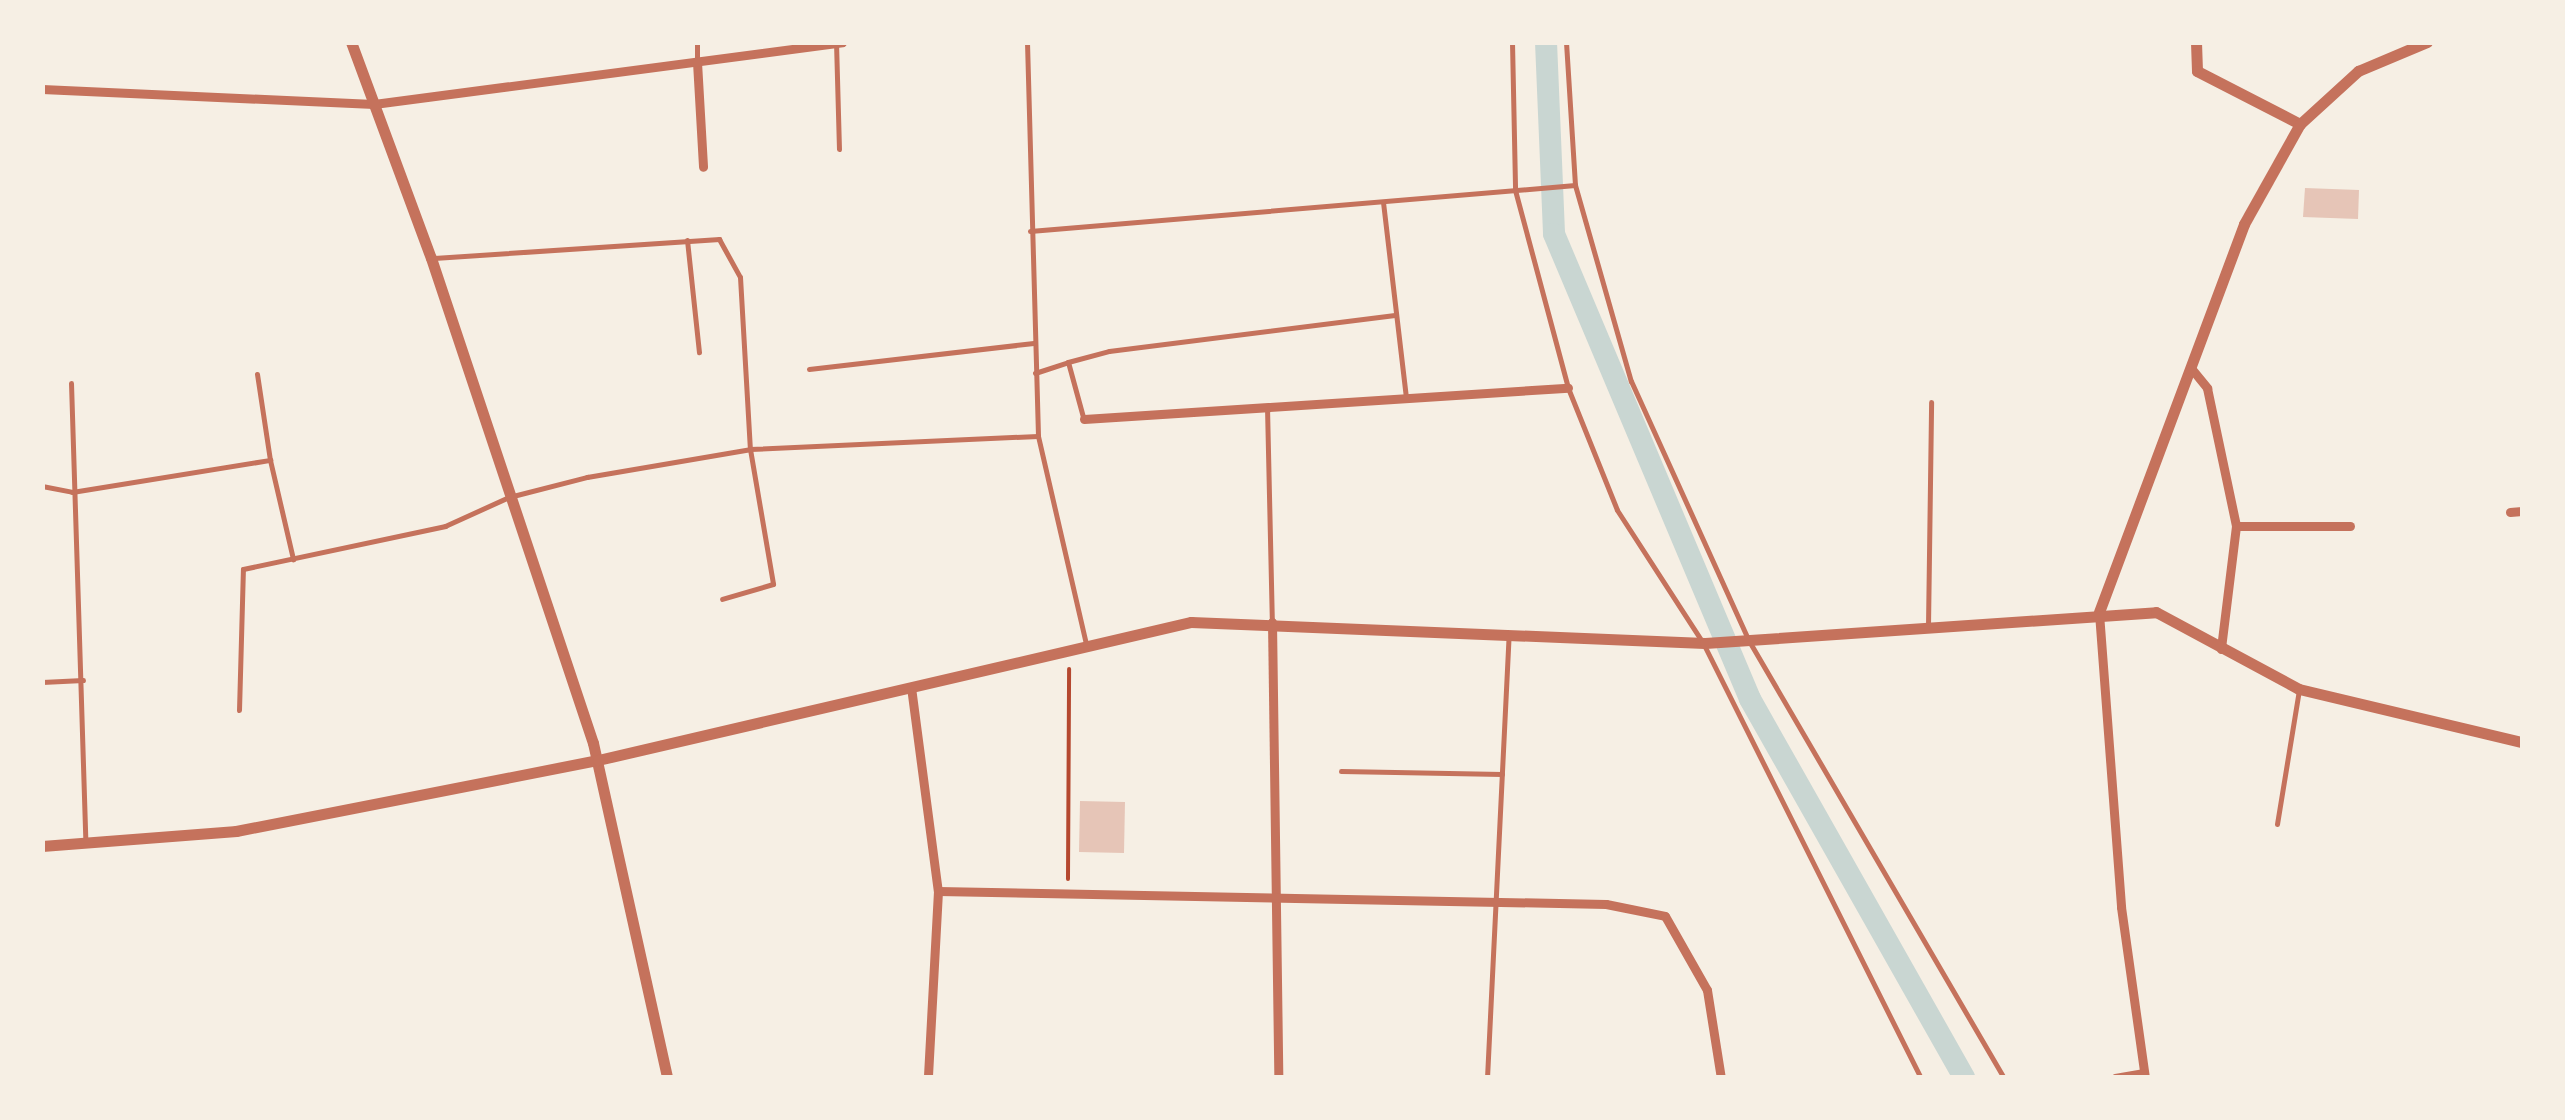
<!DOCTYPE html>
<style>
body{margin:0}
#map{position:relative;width:2565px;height:1120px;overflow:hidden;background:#f6efe4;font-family:"Playfair Display",serif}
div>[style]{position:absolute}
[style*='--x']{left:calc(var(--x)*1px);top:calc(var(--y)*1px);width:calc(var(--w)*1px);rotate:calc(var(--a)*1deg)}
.canal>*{height:22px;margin:-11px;padding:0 11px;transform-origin:11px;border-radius:11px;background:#c9d6d2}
.building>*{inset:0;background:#e6c5b7}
.path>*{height:4px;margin:-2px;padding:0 2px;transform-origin:2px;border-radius:2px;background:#b5482f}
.service>*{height:5px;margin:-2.5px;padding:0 2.5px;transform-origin:2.5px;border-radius:2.5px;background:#c5725c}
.minor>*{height:9px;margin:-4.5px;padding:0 4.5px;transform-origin:4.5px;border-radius:4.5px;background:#c5725c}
.tertiary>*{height:11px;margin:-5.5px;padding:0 5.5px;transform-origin:5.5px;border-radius:5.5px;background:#c5725c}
span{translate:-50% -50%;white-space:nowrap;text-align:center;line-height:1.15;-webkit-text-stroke:8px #f6efe4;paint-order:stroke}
.frame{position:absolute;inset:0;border:45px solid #f6efe4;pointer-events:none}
</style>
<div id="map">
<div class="canal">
<i style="--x:1546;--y:42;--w:192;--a:87.6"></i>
<i style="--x:1554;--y:234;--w:505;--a:67.14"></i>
<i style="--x:1750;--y:699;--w:435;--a:60.5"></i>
</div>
<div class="building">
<i style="clip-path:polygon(2305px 188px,2359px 190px,2358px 219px,2303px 217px)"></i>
<i style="clip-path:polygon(1080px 801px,1125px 802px,1124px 853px,1079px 852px)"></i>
</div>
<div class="path">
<i style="--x:1068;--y:879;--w:210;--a:-89.7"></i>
</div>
<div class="service">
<i style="--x:697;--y:42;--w:20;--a:90"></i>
<i style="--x:836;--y:42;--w:107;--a:88.4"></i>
<i style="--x:1027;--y:42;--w:394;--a:88.4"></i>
<i style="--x:1038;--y:436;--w:213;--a:77"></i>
<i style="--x:1512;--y:42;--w:148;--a:88.8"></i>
<i style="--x:1515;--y:190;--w:205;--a:75"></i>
<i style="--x:1568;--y:388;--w:131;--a:68.1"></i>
<i style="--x:1617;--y:510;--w:158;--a:57.1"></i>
<i style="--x:1703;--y:643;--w:487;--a:63.4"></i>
<i style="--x:1566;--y:42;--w:143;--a:86.4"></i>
<i style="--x:1575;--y:185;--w:204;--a:74.1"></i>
<i style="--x:1631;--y:381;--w:286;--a:65.6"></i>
<i style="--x:1749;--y:641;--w:506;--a:59.74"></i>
<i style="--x:1383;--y:202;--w:196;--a:83.3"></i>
<i style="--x:1030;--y:231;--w:547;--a:-4.82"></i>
<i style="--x:687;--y:240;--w:113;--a:83.9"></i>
<i style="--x:434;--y:258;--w:286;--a:-3.8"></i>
<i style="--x:719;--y:239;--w:43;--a:61.1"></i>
<i style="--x:740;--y:277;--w:172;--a:86.7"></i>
<i style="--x:750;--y:449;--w:137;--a:80.3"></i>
<i style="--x:773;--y:584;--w:53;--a:163.6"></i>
<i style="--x:1068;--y:362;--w:42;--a:-15"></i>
<i style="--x:1109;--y:351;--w:288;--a:-7.2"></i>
<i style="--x:809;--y:369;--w:226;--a:-6.6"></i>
<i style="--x:1035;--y:373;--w:35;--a:-18"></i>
<i style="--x:1068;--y:362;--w:57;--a:74.7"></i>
<i style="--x:71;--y:383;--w:456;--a:88.2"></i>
<i style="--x:1267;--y:407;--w:215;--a:88.7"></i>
<i style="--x:270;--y:460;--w:102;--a:76.9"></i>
<i style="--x:42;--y:486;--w:31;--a:11"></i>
<i style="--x:72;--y:492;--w:201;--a:-9.2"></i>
<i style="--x:270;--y:460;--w:87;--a:-98.6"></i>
<i style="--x:1928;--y:626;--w:224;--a:-89.2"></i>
<i style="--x:42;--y:682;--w:41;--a:-2.8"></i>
<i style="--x:239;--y:710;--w:141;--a:-88.4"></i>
<i style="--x:243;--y:569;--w:207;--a:-12"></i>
<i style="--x:445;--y:526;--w:70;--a:-24.4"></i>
<i style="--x:509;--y:497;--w:81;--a:-14.4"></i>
<i style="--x:587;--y:477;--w:165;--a:-9.7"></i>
<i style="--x:750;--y:449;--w:288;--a:-2.6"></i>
<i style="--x:1341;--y:771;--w:161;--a:1.1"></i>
<i style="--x:2277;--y:824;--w:137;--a:-80.7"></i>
<i style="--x:1463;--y:1078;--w:106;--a:0"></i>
<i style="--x:1487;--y:1078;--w:443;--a:-87.2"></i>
</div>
<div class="minor">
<i style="--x:697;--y:62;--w:105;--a:86.7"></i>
<i style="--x:42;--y:89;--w:332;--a:2.6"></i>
<i style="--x:374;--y:104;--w:472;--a:-7.5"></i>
<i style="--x:2191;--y:368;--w:26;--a:51"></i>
<i style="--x:2207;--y:388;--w:141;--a:78.1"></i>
<i style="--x:2236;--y:526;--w:124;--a:97"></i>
<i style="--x:1084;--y:419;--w:485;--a:-3.7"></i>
<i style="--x:2510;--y:512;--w:12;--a:-5"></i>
<i style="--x:2236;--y:526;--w:114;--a:0"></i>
<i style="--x:2099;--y:613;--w:295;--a:85.7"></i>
<i style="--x:2121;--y:907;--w:173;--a:82"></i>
<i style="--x:1272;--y:622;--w:456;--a:89.2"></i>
<i style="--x:911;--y:687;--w:206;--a:82.5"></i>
<i style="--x:938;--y:891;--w:187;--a:93.1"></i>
<i style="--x:938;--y:891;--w:668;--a:1.11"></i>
<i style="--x:1606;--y:904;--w:60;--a:11.5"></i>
<i style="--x:1665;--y:916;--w:85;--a:60.4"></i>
<i style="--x:1707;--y:990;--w:89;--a:81"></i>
<i style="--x:2115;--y:1078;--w:28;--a:-10"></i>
</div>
<div class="tertiary">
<i style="--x:351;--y:42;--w:230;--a:69.7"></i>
<i style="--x:431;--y:258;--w:511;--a:71.53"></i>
<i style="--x:593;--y:743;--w:343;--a:77.5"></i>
<i style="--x:2196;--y:42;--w:29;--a:88"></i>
<i style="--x:2197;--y:71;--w:116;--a:27.2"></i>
<i style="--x:2099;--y:612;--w:414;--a:-69.5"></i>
<i style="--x:2244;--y:224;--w:115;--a:-60.8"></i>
<i style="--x:2300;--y:124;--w:79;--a:-42.4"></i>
<i style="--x:2358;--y:71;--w:75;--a:-22.8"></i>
<i style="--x:42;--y:846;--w:195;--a:-4.4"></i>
<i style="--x:236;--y:831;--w:369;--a:-11.1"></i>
<i style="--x:598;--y:760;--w:609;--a:-13.1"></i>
<i style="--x:1191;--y:622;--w:514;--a:2.34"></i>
<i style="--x:1705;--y:643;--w:452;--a:-3.9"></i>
<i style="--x:2156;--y:612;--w:162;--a:28.3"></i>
<i style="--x:2299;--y:689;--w:229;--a:13.4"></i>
</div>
<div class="frame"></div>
</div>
